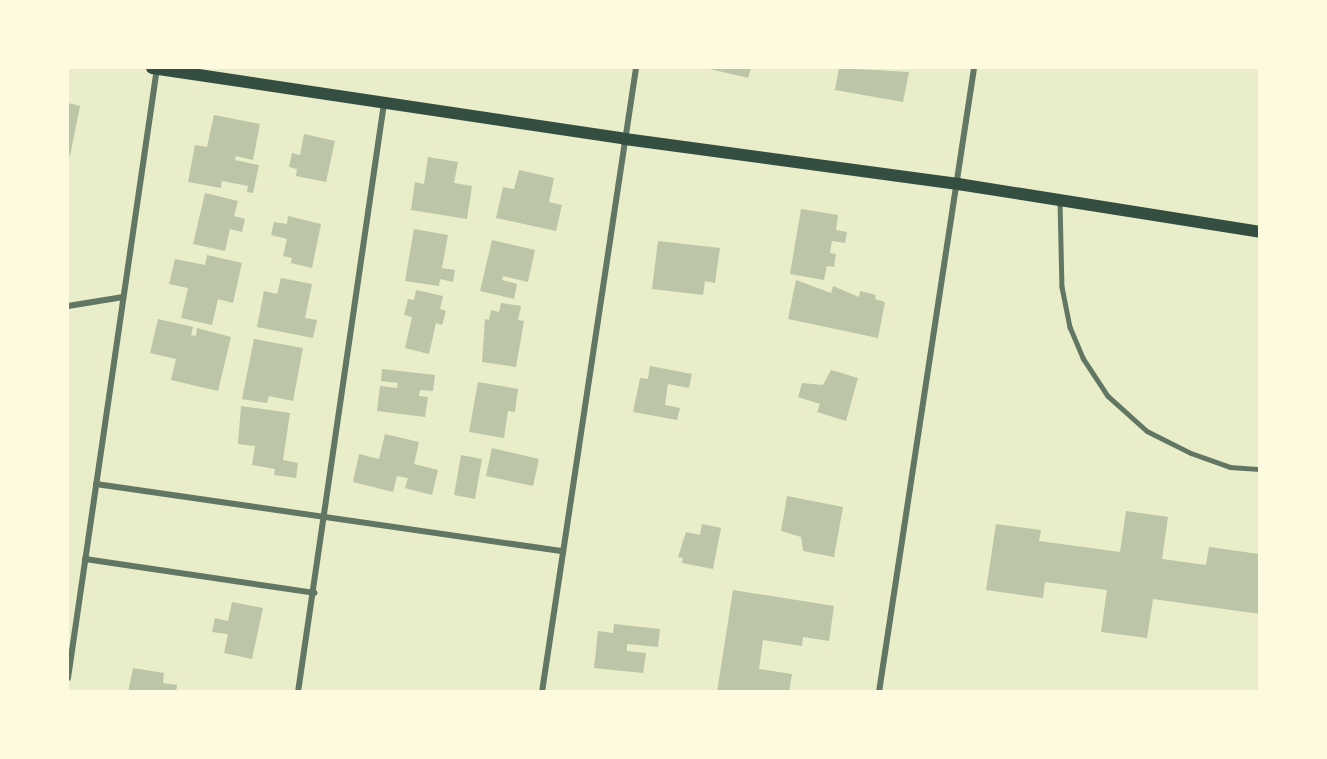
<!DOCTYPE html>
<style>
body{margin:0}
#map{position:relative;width:1327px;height:759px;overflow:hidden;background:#e9edc9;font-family:"Noto Sans",sans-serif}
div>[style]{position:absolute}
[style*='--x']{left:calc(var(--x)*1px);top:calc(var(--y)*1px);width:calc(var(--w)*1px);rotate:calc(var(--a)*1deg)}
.building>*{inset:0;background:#bcc5a7}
.service>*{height:4.5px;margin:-2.25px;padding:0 2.25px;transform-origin:2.25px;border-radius:2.25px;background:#617663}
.minor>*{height:6px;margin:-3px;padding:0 3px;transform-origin:3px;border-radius:3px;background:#617663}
.secondary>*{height:12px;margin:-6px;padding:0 6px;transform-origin:6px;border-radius:6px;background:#344e41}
span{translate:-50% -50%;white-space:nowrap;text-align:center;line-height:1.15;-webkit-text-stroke:5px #fefae0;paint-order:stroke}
.frame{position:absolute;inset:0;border:69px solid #fefae0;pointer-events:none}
</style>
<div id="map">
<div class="building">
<i style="clip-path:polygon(706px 68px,751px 68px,748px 78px)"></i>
<i style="clip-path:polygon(839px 68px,909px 72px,903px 102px,835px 90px)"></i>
<i style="clip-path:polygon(68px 103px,80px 106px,70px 156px,68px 155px)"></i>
<i style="clip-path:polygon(214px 115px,260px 124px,253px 160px,236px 156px,235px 160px,259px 165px,253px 193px,247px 192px,248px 186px,222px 181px,221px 188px,188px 182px,195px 145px,207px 147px)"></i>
<i style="clip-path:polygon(304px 134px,335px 141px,326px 182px,296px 176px,297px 169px,289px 167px,292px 153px,300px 155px)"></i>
<i style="clip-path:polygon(428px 157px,458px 162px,454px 183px,472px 186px,467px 219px,411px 210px,415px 182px,424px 184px)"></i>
<i style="clip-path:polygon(519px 170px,554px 178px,549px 202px,562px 205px,556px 231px,496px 218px,503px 187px,514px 189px)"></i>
<i style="clip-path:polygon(205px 193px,238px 201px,234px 216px,245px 219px,242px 232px,230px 229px,225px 251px,193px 244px)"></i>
<i style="clip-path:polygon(801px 209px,838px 215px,836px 230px,847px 232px,845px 243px,832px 241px,830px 253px,836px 254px,834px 267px,827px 266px,824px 280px,790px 274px)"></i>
<i style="clip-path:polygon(288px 216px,321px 224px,312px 268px,291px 263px,292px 258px,283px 256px,287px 239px,271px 235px,274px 222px,287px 224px)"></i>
<i style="clip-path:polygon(414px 229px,448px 235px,442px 268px,455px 270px,453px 282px,440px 279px,439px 286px,405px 281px)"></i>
<i style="clip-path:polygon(492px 240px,535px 250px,528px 282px,503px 276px,502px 280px,517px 284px,514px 299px,480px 291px)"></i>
<i style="clip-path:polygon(658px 241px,720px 248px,715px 283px,705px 281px,703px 295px,652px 289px)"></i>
<i style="clip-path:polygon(207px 255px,242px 263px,233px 303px,218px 299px,212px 325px,181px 318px,188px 288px,169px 284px,175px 259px,205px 265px)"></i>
<i style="clip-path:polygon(281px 278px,312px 284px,305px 318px,317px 320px,313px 338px,257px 327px,264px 291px,277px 294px)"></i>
<i style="clip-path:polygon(796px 280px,831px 293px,833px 286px,859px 297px,860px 291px,876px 295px,875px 299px,885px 302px,878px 338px,788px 319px)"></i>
<i style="clip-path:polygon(416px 290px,443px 296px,440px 309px,446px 311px,442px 325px,436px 323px,429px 354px,405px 348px,412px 317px,404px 315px,408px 299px,414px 300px)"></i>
<i style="clip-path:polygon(501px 303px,521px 306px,518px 320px,524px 321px,516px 367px,482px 362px,485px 319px,489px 320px,491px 310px,499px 312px)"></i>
<i style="clip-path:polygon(158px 319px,193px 327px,191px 335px,196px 336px,197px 328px,231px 337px,218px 391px,171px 380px,176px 359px,150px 353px)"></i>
<i style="clip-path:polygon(254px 339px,303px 348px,293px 401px,269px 396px,267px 403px,242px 399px)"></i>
<i style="clip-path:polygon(650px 366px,692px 374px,689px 388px,668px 384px,665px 405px,680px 408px,677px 420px,633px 412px,640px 378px,648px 379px)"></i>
<i style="clip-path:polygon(382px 369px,435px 375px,433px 391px,420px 390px,419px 396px,428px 397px,425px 417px,377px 411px,380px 386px,397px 388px,398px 383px,381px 381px)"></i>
<i style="clip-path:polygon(831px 370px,858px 378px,846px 421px,817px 412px,820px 404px,798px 397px,802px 383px,823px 385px)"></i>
<i style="clip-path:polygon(478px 382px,518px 389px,515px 412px,508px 411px,504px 438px,469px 432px)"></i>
<i style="clip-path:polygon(241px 406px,290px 413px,283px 460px,298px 463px,296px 478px,274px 475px,275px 469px,252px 465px,255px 446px,238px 444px)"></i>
<i style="clip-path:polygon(385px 434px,419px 442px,414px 464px,438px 470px,432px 495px,405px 488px,408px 478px,397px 476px,393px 492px,353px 482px,359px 454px,379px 459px)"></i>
<i style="clip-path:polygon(492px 448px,539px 459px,533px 486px,486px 476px)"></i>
<i style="clip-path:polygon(461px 455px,482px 459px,475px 499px,454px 495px)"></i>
<i style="clip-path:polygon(787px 496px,843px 507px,834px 557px,803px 551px,801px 537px,781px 531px)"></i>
<i style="clip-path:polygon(1126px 511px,1168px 517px,1162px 559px,1206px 565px,1209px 547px,1259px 554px,1260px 614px,1153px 599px,1147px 638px,1101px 632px,1107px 590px,1045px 582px,1043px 598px,986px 590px,996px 524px,1041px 530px,1039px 541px,1120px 552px)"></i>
<i style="clip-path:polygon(702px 524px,721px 528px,713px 569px,682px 563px,683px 558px,678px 557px,686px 532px,700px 535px)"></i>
<i style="clip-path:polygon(733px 590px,834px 606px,829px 641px,803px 637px,802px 646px,763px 640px,759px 669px,792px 674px,789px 692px,717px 692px)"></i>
<i style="clip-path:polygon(232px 602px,263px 608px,252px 659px,224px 653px,228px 634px,212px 632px,215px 618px,228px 621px)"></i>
<i style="clip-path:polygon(614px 624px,660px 629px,658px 647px,627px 644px,627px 651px,646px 653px,643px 673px,594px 668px,598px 631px,613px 633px)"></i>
<i style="clip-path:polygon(133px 668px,164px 673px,163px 683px,177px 685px,176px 692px,128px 692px)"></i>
</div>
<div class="service">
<i style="--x:1060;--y:201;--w:86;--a:88.7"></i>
<i style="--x:1062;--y:287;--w:41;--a:78.7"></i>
<i style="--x:1070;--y:327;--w:34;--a:67"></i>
<i style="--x:1083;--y:358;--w:45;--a:56.7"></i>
<i style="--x:1108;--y:396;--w:52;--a:41.9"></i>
<i style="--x:1147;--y:431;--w:49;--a:26.6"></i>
<i style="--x:1191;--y:453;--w:41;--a:19.7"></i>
<i style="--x:1230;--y:467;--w:30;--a:4"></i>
</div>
<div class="minor">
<i style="--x:68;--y:306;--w:56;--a:-9.3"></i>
<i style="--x:96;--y:484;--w:472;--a:8.2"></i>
<i style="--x:85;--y:559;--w:232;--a:8.4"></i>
<i style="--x:68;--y:678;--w:616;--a:-81.7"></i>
<i style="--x:298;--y:692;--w:595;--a:-81.69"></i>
<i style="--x:542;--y:692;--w:631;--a:-81.43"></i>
<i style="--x:879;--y:692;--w:631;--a:-81.34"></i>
</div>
<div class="secondary">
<i style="--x:152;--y:68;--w:478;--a:8.5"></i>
<i style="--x:625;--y:139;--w:336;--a:7.7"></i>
<i style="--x:958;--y:184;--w:306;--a:9"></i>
</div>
<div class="frame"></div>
</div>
